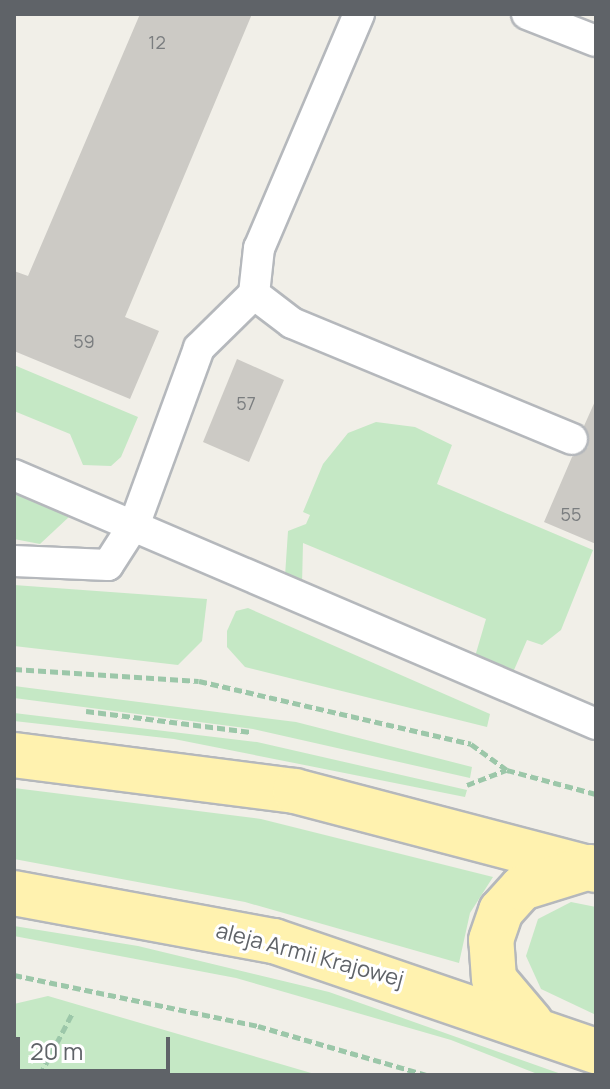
<!DOCTYPE html>
<style>
body{margin:0}
#map{position:relative;width:610px;height:1089px;overflow:hidden;background:#f1efe8;font-family:Manrope,sans-serif}
div>[style]{position:absolute}
[style*='--x']{left:calc(var(--x)*1px);top:calc(var(--y)*1px);width:calc(var(--w)*1px);rotate:calc(var(--a)*1deg)}
.green>*{inset:0;background:#c5e8c5}
.building>*{inset:0;background:#cccac5}
.path>*{height:5px;margin-top:-2.5px;transform-origin:0;background:repeating-linear-gradient(90deg,#9cc7a9 0 8px,transparent 0 12px)}
.roads{filter:drop-shadow(2px 0 #b5b8bc) drop-shadow(-2px 0 #b5b8bc) drop-shadow(0 2px #b5b8bc) drop-shadow(0 -2px #b5b8bc)}
.service>*{height:30px;margin:-15px;padding:0 15px;transform-origin:15px;border-radius:15px;background:#fff}
.primary>*{height:44px;margin:-22px;padding:0 22px;transform-origin:22px;border-radius:22px;background:#fff2af}
span{translate:-50% -50%;white-space:nowrap;text-align:center;line-height:1.15;-webkit-text-stroke:6px #fff;paint-order:stroke}
.number-label{font-size:18px;color:#7a7d7f}
.number-label span{-webkit-text-stroke-width:0}
.street-label{font-size:22px;color:#5f6368}
.frame{position:absolute;inset:0;border:16px solid #5f6368;pointer-events:none}
.scale{position:absolute;left:16px;top:1037px;width:154px;height:36px;box-sizing:border-box;border:4px solid #5f6368;border-top:0;padding-left:10px;font-size:24px;line-height:28px;white-space:nowrap;color:#5f6368;-webkit-text-stroke:6px #fff;paint-order:stroke}
</style>
<div id="map">
<div class="green">
<i style="clip-path:polygon(14px 365px,138px 417px,121px 457px,111px 466px,83px 465px,70px 434px,14px 411px)"></i>
<i style="clip-path:polygon(376px 422px,415px 427px,452px 445px,437px 484px,593px 550px,561px 630px,542px 645px,527px 640px,511px 677px,474px 660px,486px 619px,303px 543px,302px 585px,285px 576px,288px 531px,306px 524px,310px 515px,303px 512px,323px 464px,348px 433px)"></i>
<i style="clip-path:polygon(14px 489px,70px 516px,40px 544px,14px 539px)"></i>
<i style="clip-path:polygon(14px 585px,207px 599px,202px 641px,178px 665px,14px 646px)"></i>
<i style="clip-path:polygon(248px 608px,490px 714px,487px 727px,245px 667px,227px 647px,227px 631px,236px 611px)"></i>
<i style="clip-path:polygon(14px 686px,296px 722px,472px 767px,470px 778px,253px 729px,14px 698px)"></i>
<i style="clip-path:polygon(14px 713px,257px 742px,467px 790px,465px 797px,174px 739px,14px 721px)"></i>
<i style="clip-path:polygon(14px 788px,261px 819px,493px 877px,470px 913px,459px 963px,245px 902px,14px 859px)"></i>
<i style="clip-path:polygon(571px 902px,596px 907px,596px 1015px,541px 989px,526px 956px,538px 919px)"></i>
<i style="clip-path:polygon(14px 926px,138px 946px,329px 992px,564px 1075px,540px 1075px,451px 1040px,236px 978px,14px 936px)"></i>
<i style="clip-path:polygon(48px 996px,318px 1075px,14px 1075px,14px 1004px)"></i>
</div>
<div class="building">
<i style="clip-path:polygon(140px 14px,252px 14px,125px 317px,159px 331px,130px 399px,14px 351px,14px 271px,28px 276px)"></i>
<i style="clip-path:polygon(237px 359px,284px 380px,249px 462px,203px 442px)"></i>
<i style="clip-path:polygon(596px 399px,596px 544px,544px 522px,572px 457px,588px 447px,584px 426px)"></i>
</div>
<div class="path">
<i style="--x:14;--y:669;--w:185;--a:3.7"></i>
<i style="--x:199;--y:681;--w:279;--a:13"></i>
<i style="--x:471;--y:744;--w:44;--a:35.8"></i>
<i style="--x:507;--y:770;--w:92;--a:15.1"></i>
<i style="--x:86;--y:711;--w:166;--a:7.3"></i>
<i style="--x:467;--y:785;--w:42;--a:-21"></i>
<i style="--x:14;--y:975;--w:249;--a:11.8"></i>
<i style="--x:258;--y:1026;--w:176;--a:16.2"></i>
<i style="--x:40;--y:1075;--w:71;--a:-62.4"></i>
</div>
<div class="roads">
<div class="service">
<i style="--x:359;--y:14;--w:254;--a:113.1"></i>
<i style="--x:259;--y:248;--w:46;--a:96.2"></i>
<i style="--x:254;--y:294;--w:48;--a:37.3"></i>
<i style="--x:292;--y:323;--w:303;--a:22.5"></i>
<i style="--x:527;--y:14;--w:74;--a:21.4"></i>
<i style="--x:14;--y:475;--w:633;--a:23.16"></i>
<i style="--x:14;--y:561;--w:94;--a:2.4"></i>
<i style="--x:108;--y:565;--w:50;--a:-57.3"></i>
<i style="--x:135;--y:523;--w:186;--a:-69.9"></i>
<i style="--x:199;--y:348;--w:77;--a:-44.5"></i>
</div>
<div class="primary">
<i style="--x:14;--y:755;--w:283;--a:7.3"></i>
<i style="--x:295;--y:791;--w:311;--a:14.7"></i>
<i style="--x:14;--y:893;--w:264;--a:10.5"></i>
<i style="--x:274;--y:941;--w:340;--a:18.9"></i>
<i style="--x:531;--y:1023;--w:57;--a:-130.1"></i>
<i style="--x:494;--y:979;--w:39;--a:-94"></i>
<i style="--x:491;--y:940;--w:31;--a:-71"></i>
<i style="--x:501;--y:911;--w:31;--a:-48"></i>
<i style="--x:522;--y:888;--w:71;--a:-17.2"></i>
</div>
</div>
<div class="number-label">
<span style="left:157px;top:42px">12</span>
<span style="left:84px;top:341px">59</span>
<span style="left:246px;top:403px">57</span>
<span style="left:571px;top:514px">55</span>
</div>
<div class="street-label">
<span style="left:310px;top:955px;rotate:15deg">aleja Armii Krajowej</span>
</div>
<div class="frame"></div>
<div class="scale">20 m</div>
</div>
